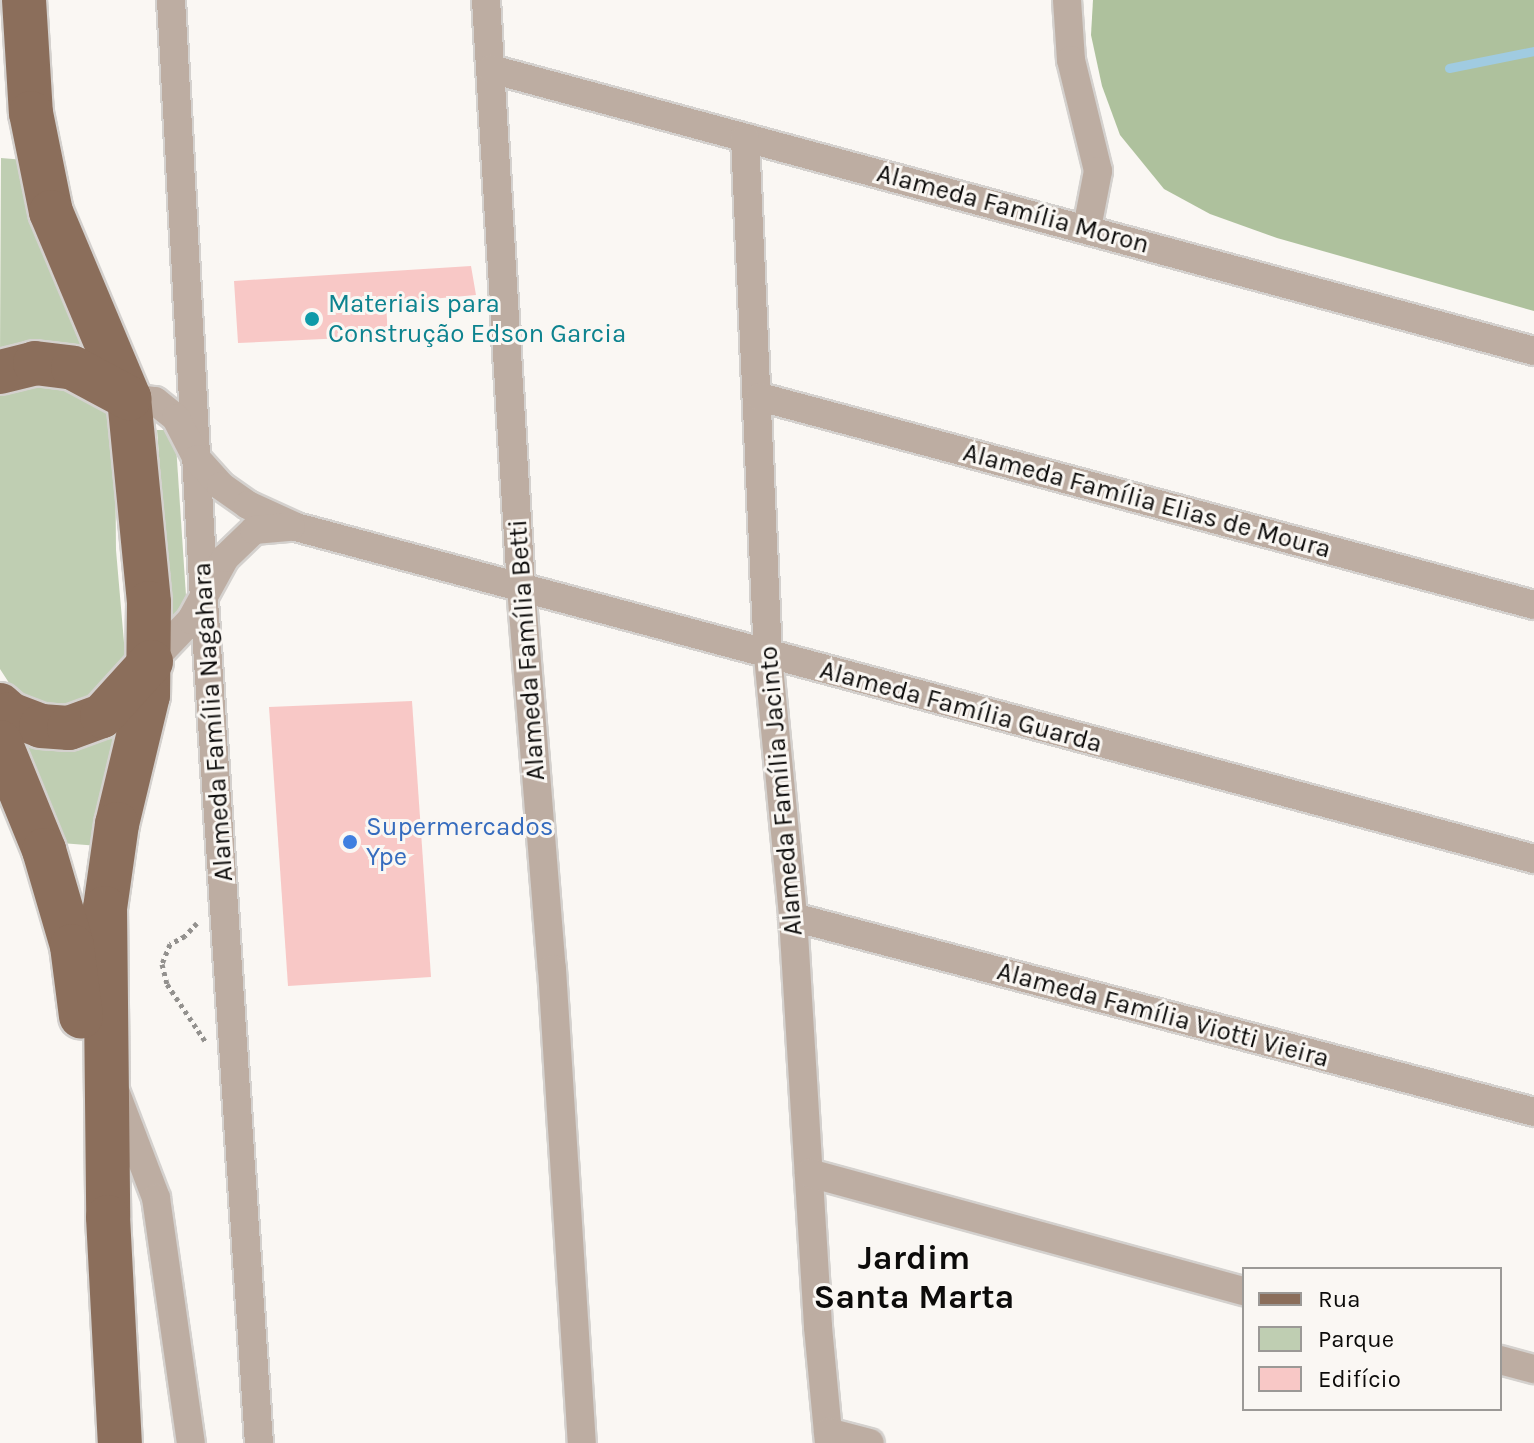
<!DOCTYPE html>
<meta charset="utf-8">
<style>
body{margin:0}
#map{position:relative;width:1534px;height:1443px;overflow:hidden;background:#faf7f3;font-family:Karla,sans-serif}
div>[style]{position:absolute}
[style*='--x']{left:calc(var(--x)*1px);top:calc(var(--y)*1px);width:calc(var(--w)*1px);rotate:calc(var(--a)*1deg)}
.green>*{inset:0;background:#bfceb2}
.forest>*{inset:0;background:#aec19d}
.stream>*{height:9px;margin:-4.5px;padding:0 4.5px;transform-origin:4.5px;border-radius:4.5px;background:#a0cbe1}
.building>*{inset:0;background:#f8c8c6}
.path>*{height:5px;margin-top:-2.5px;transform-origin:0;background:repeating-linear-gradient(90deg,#93918e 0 4px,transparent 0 8px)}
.roads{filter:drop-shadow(2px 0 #d4d1ce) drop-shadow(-2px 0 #d4d1ce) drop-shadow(0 2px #d4d1ce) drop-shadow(0 -2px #d4d1ce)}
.street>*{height:28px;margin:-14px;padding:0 14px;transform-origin:14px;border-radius:14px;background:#bdada2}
.primary>*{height:44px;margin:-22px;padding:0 22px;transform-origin:22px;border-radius:22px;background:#8b6e5b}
.dots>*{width:22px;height:22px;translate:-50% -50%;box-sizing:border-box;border:4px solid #faf7f3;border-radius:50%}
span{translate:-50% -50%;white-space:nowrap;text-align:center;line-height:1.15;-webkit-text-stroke:6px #faf7f3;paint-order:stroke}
.street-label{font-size:26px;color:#0c0b0a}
.culture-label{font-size:26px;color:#0d838f}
.left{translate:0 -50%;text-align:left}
.shop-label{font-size:26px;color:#366cbe}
.district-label{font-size:34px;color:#0c0b0a;font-weight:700}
.legend{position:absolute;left:1242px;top:1267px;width:260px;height:144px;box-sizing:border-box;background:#faf7f3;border:2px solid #9b9996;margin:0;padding:10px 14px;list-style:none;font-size:24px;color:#0c0b0a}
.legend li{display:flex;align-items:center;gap:16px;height:40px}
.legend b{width:40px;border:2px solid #9b9996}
</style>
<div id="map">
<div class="green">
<i style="clip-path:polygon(1px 158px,25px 160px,96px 356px,80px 348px,47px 341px,0 356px)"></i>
<i style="clip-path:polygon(45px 373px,103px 405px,115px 436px,116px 550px,125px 654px,120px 675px,105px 692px,77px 705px,59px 706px,26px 697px,13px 689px,0 669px,0 395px,7px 384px)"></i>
<i style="clip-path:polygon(157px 430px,175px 430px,187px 611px,172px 623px)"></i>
<i style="clip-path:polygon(128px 714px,99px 846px,61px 843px,9px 724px)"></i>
</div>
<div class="forest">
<i style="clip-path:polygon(1093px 0,1534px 0,1534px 311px,1277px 238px,1210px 214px,1164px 189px,1120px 135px,1102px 86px,1091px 35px)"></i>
</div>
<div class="stream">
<i style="--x:1449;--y:68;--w:87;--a:-11.3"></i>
</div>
<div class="building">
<i style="clip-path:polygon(471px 266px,476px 295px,386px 303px,388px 336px,238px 343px,234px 281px)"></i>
<i style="clip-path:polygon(412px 701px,431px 977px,288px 986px,269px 707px)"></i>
</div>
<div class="path">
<i style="--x:197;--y:923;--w:18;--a:133"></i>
<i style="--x:185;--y:936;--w:17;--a:152"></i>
<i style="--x:170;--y:944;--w:22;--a:112"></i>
<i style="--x:162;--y:964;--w:21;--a:76"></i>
<i style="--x:167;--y:984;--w:69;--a:56.3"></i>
</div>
<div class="roads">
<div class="street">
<i style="--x:171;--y:0;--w:601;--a:86.85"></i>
<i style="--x:204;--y:600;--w:845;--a:86.27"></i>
<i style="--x:486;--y:0;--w:588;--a:86.59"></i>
<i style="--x:521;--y:587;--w:383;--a:85.4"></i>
<i style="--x:552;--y:969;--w:475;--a:86.4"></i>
<i style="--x:1067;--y:0;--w:60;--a:86.2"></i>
<i style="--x:1071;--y:60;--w:114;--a:76.3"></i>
<i style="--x:1098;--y:171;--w:58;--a:100.9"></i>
<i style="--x:491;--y:69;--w:1080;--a:15.13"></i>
<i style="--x:745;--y:138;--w:519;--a:87.46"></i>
<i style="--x:768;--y:656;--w:262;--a:84.5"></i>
<i style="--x:793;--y:917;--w:411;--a:86.5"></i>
<i style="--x:818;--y:1327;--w:117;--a:84.6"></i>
<i style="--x:760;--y:397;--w:801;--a:15.04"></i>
<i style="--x:129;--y:398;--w:26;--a:7"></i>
<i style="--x:155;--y:401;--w:27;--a:39"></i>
<i style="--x:176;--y:418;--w:46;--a:62.9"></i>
<i style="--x:197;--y:459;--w:36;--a:48"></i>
<i style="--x:221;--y:486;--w:33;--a:35"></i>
<i style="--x:248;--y:505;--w:53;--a:24.6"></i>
<i style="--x:296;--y:527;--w:1282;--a:15.01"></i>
<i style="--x:151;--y:662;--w:58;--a:-46.4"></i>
<i style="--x:191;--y:620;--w:71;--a:-61.3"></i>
<i style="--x:225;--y:558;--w:40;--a:-44"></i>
<i style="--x:254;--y:530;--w:37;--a:-5"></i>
<i style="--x:793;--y:917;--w:766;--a:14.74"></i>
<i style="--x:116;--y:1093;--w:112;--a:69.1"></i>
<i style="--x:156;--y:1198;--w:247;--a:81.9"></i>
<i style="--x:809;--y:1173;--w:451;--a:15.2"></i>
<i style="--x:1500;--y:1360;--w:35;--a:15"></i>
<i style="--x:828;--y:1432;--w:43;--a:14.7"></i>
</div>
<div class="primary">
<i style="--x:24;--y:0;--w:113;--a:86.5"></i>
<i style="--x:31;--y:113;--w:101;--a:78.6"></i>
<i style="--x:51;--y:212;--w:202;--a:67.2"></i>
<i style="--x:129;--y:398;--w:206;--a:84.4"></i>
<i style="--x:149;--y:603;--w:92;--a:90.6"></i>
<i style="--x:148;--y:695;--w:133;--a:103.5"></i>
<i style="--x:117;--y:824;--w:85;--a:98.1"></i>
<i style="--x:105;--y:908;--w:309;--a:89.4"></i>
<i style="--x:108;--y:1217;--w:226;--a:87"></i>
<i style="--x:0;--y:372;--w:36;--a:-14"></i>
<i style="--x:35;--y:363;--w:38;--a:7"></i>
<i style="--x:73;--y:368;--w:64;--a:28.2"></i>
<i style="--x:0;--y:705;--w:13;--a:42"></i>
<i style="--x:10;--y:714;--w:33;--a:21"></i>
<i style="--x:41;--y:726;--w:28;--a:4"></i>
<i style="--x:69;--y:728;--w:35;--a:-20"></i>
<i style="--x:102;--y:716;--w:73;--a:-47.8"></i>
<i style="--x:0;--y:742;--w:117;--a:67.8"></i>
<i style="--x:44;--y:850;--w:100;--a:73.7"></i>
<i style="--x:72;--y:946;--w:71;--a:82.7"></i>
</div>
</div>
<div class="dots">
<i style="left:312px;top:319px;background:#0f9aa8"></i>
<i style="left:350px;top:842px;background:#3f7fe0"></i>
</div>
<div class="street-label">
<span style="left:1013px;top:209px;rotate:15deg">Alameda Família Moron</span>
<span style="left:1147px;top:501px;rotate:15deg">Alameda Família Elias de Moura</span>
<span style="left:527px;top:650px;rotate:-94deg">Alameda Família Betti</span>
<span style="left:961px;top:707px;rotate:15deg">Alameda Família Guarda</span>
<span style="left:213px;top:722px;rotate:-94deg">Alameda Família Nagahara</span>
<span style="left:781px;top:791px;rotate:-95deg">Alameda Família Jacinto</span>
<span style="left:1163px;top:1015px;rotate:15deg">Alameda Família Viotti Vieira</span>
</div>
<div class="culture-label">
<span class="left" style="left:328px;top:319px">Materiais para<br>Construção Edson Garcia</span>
</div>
<div class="shop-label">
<span class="left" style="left:366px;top:842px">Supermercados<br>Ype</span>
</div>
<div class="district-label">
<span style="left:914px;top:1278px">Jardim<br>Santa Marta</span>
</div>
<ul class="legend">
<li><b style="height:10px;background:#8b6e5b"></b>Rua</li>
<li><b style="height:22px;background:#bfceb2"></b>Parque</li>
<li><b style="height:22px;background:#f8c8c6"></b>Edifício</li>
</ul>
</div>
